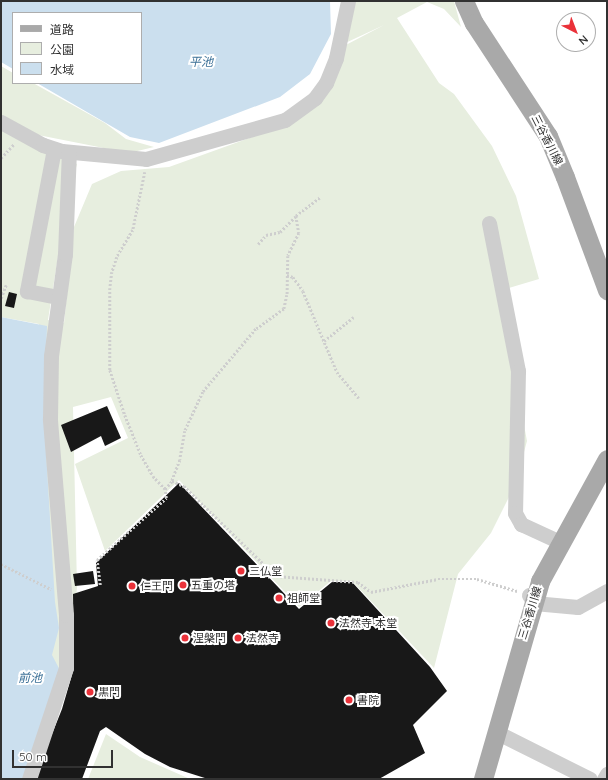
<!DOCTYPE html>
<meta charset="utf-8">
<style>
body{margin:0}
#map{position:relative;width:608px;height:780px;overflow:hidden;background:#fff;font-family:Quicksand,"Noto Sans JP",sans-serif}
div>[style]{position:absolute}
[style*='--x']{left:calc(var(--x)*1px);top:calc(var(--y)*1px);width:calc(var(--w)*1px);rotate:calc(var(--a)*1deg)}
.green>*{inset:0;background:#e7eedf}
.water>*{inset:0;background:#cbdfee}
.building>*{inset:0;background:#181818}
.path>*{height:2.5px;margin-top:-1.25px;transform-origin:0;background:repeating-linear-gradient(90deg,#cecece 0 2px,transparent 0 4px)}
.minor>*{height:15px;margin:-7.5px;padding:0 7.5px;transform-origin:7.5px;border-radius:7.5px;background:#cecece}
.major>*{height:19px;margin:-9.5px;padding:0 9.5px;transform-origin:9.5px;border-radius:9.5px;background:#a9a9a9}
.dots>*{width:11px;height:11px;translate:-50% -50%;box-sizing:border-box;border:2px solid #fff;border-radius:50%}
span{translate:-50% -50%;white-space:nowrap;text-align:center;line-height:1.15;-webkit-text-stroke:4px #fff;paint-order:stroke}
.street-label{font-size:11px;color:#313131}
.poi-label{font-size:11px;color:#313131}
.left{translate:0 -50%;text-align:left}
.water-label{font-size:12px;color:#3b7097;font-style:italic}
.frame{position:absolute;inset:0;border:2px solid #313131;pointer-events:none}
.legend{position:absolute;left:12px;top:12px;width:130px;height:72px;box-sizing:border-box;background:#fff;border:1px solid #adadad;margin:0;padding:5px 7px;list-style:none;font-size:12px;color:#313131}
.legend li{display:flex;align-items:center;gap:8px;height:20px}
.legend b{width:20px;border:1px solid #adadad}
.north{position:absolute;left:556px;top:12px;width:40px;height:40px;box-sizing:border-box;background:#fff;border:1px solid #adadad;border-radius:50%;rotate:138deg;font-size:11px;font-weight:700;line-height:16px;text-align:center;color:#313131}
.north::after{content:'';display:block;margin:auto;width:14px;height:18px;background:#ea3139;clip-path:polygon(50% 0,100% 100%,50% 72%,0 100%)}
.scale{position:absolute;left:12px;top:750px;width:101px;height:18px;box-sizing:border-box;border:2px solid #313131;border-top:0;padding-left:5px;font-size:12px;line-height:14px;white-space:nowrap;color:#313131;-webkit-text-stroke:3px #fff;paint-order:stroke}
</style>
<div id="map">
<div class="green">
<i style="clip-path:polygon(350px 1px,454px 1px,461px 27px,444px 9px,427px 2px,397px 18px,439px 83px,454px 94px,492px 146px,516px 196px,539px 279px,499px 291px,527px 441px,515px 485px,491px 533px,458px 574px,434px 668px,352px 581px,331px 581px,299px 607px,179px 480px,105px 551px,75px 464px,128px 438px,111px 397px,73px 407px,77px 587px,70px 668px,18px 777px,1px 551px,39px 324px,1px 317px,1px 129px,77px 164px,65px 212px,48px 320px,64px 323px,74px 227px,92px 184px,121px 171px,169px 167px,255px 136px,303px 112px,342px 47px,384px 25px,341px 45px)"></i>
<i style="clip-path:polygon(1px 66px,13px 73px,13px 83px,33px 83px,105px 123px,126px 139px,154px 147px,129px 153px,28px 133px,1px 119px)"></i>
<i style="clip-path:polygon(106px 734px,140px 757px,190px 779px,88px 779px)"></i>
</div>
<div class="water">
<i style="clip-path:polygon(1px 1px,330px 1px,331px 34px,310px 74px,280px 97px,159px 143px,130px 137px,37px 83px,141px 83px,141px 13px,13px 13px,13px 69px,1px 62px)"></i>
<i style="clip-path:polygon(1px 317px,47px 326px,44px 418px,55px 602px,59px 628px,52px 655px,63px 676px,23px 779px,1px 779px)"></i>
</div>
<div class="building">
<i style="clip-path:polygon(9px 292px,17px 294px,14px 308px,5px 306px)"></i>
<i style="clip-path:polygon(107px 406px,121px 438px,105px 446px,101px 436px,71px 452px,61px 425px)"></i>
<i style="clip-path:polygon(179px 483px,299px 609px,332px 582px,352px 582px,430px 667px,447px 691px,413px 725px,425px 753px,379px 779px,208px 779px,170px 767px,145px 754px,106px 727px,100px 731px,82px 779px,34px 779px,62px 709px,74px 668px,73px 594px,98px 586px,96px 563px)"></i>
<i style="clip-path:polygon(93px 571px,95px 584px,75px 586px,73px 574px)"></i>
</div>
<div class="path">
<i style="--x:1;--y:158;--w:19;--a:-47"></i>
<i style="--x:145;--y:172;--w:59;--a:101.7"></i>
<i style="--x:133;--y:230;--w:31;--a:121"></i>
<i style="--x:117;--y:257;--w:16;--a:108"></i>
<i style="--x:112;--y:272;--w:16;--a:97"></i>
<i style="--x:110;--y:288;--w:82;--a:90"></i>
<i style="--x:110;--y:370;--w:47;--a:71.6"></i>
<i style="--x:125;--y:415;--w:43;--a:68.2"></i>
<i style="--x:141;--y:455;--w:24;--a:60"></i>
<i style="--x:153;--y:476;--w:18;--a:47"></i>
<i style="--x:320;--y:198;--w:30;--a:143"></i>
<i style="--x:296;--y:216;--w:17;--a:80"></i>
<i style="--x:299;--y:233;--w:25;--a:116"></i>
<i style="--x:288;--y:256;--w:39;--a:91"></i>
<i style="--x:287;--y:295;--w:14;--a:102"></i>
<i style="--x:284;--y:309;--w:34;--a:144"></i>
<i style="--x:256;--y:329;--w:82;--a:130.1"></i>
<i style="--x:203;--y:392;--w:43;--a:114.8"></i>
<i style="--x:185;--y:431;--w:29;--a:100"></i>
<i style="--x:180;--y:460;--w:22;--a:111"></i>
<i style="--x:172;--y:481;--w:13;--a:23"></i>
<i style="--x:184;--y:486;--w:129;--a:44.4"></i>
<i style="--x:276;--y:576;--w:82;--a:4.2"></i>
<i style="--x:358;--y:582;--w:16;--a:38"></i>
<i style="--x:371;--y:592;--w:68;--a:-11"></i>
<i style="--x:438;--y:579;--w:39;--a:0"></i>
<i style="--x:477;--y:579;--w:42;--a:16.7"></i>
<i style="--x:258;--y:244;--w:12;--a:-48"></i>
<i style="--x:266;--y:235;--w:14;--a:-12"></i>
<i style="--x:280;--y:232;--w:23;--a:-45"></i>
<i style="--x:287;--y:275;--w:6;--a:18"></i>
<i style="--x:293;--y:277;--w:17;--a:54"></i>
<i style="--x:303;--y:291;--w:88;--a:67.2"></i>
<i style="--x:337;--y:372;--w:34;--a:50"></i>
<i style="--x:1;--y:298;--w:14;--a:-69"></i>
<i style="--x:324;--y:341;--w:38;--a:-39"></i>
<i style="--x:1;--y:564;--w:56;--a:26.6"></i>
<i style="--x:100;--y:585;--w:25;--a:-97"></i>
<i style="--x:97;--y:560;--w:93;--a:-41.9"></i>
<i style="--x:166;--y:498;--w:9;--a:-96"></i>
<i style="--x:165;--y:489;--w:11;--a:-49"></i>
</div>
<div class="minor">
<i style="--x:1;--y:122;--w:48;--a:28.7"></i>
<i style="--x:43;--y:145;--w:20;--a:18"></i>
<i style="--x:62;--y:151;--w:84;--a:5.4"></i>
<i style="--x:146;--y:159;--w:144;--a:-15.7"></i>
<i style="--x:285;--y:120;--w:37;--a:-36"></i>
<i style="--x:315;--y:98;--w:19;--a:-54"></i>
<i style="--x:326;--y:83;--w:27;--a:-68"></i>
<i style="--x:336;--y:58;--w:58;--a:-78.1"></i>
<i style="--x:54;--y:149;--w:145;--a:100.8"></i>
<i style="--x:27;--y:291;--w:32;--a:11"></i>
<i style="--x:489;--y:223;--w:151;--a:78.9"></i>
<i style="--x:518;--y:371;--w:142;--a:91.2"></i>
<i style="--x:515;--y:513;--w:13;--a:61"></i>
<i style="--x:521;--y:524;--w:43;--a:24.8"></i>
<i style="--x:529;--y:595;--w:9;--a:58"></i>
<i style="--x:534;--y:603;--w:44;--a:5.2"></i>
<i style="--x:578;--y:607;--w:33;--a:-29"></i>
<i style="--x:496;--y:732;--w:105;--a:26.6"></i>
<i style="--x:29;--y:779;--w:117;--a:-71.6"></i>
<i style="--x:66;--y:668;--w:53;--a:-90"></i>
<i style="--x:66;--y:615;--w:197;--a:-94.7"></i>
<i style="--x:50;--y:419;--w:63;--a:-89.1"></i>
<i style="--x:51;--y:356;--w:103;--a:-82.2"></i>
<i style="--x:65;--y:254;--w:102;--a:-87.8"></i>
<i style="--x:604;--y:779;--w:6;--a:-59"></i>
</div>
<div class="major">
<i style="--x:464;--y:1;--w:24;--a:66"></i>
<i style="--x:474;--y:23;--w:135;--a:56.8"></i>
<i style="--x:548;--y:136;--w:44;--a:67.5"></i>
<i style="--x:565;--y:177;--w:121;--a:69.6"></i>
<i style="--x:483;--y:779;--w:206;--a:-73.9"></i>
<i style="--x:540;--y:581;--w:139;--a:-61.2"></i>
</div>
<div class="dots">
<i style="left:241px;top:571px;background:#ea3139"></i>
<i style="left:183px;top:585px;background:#ea3139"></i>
<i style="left:132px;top:586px;background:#ea3139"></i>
<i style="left:279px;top:598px;background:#ea3139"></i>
<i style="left:331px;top:623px;background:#ea3139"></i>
<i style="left:185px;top:638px;background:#ea3139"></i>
<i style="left:238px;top:638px;background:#ea3139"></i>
<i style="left:90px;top:692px;background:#ea3139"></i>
<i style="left:349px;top:700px;background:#ea3139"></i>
</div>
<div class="street-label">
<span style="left:547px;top:140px;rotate:63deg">三谷香川線</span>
<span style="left:530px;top:613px;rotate:-73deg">三谷香川線</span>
</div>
<div class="poi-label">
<span class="left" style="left:249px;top:571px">三仏堂</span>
<span class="left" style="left:191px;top:585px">五重の塔</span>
<span class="left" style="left:140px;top:586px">仁王門</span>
<span class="left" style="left:287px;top:598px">祖師堂</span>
<span class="left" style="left:339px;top:623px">法然寺 本堂</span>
<span class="left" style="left:193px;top:638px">涅槃門</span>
<span class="left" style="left:246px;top:638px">法然寺</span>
<span class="left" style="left:98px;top:692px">黒門</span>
<span class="left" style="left:357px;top:700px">書院</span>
</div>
<div class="water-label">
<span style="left:201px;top:62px">平池</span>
<span style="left:30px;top:678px">前池</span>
</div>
<div class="frame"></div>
<ul class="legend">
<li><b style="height:5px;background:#a9a9a9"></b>道路</li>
<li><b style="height:11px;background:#e7eedf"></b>公園</li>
<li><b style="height:11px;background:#cbdfee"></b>水域</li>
</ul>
<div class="north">N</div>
<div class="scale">50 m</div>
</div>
